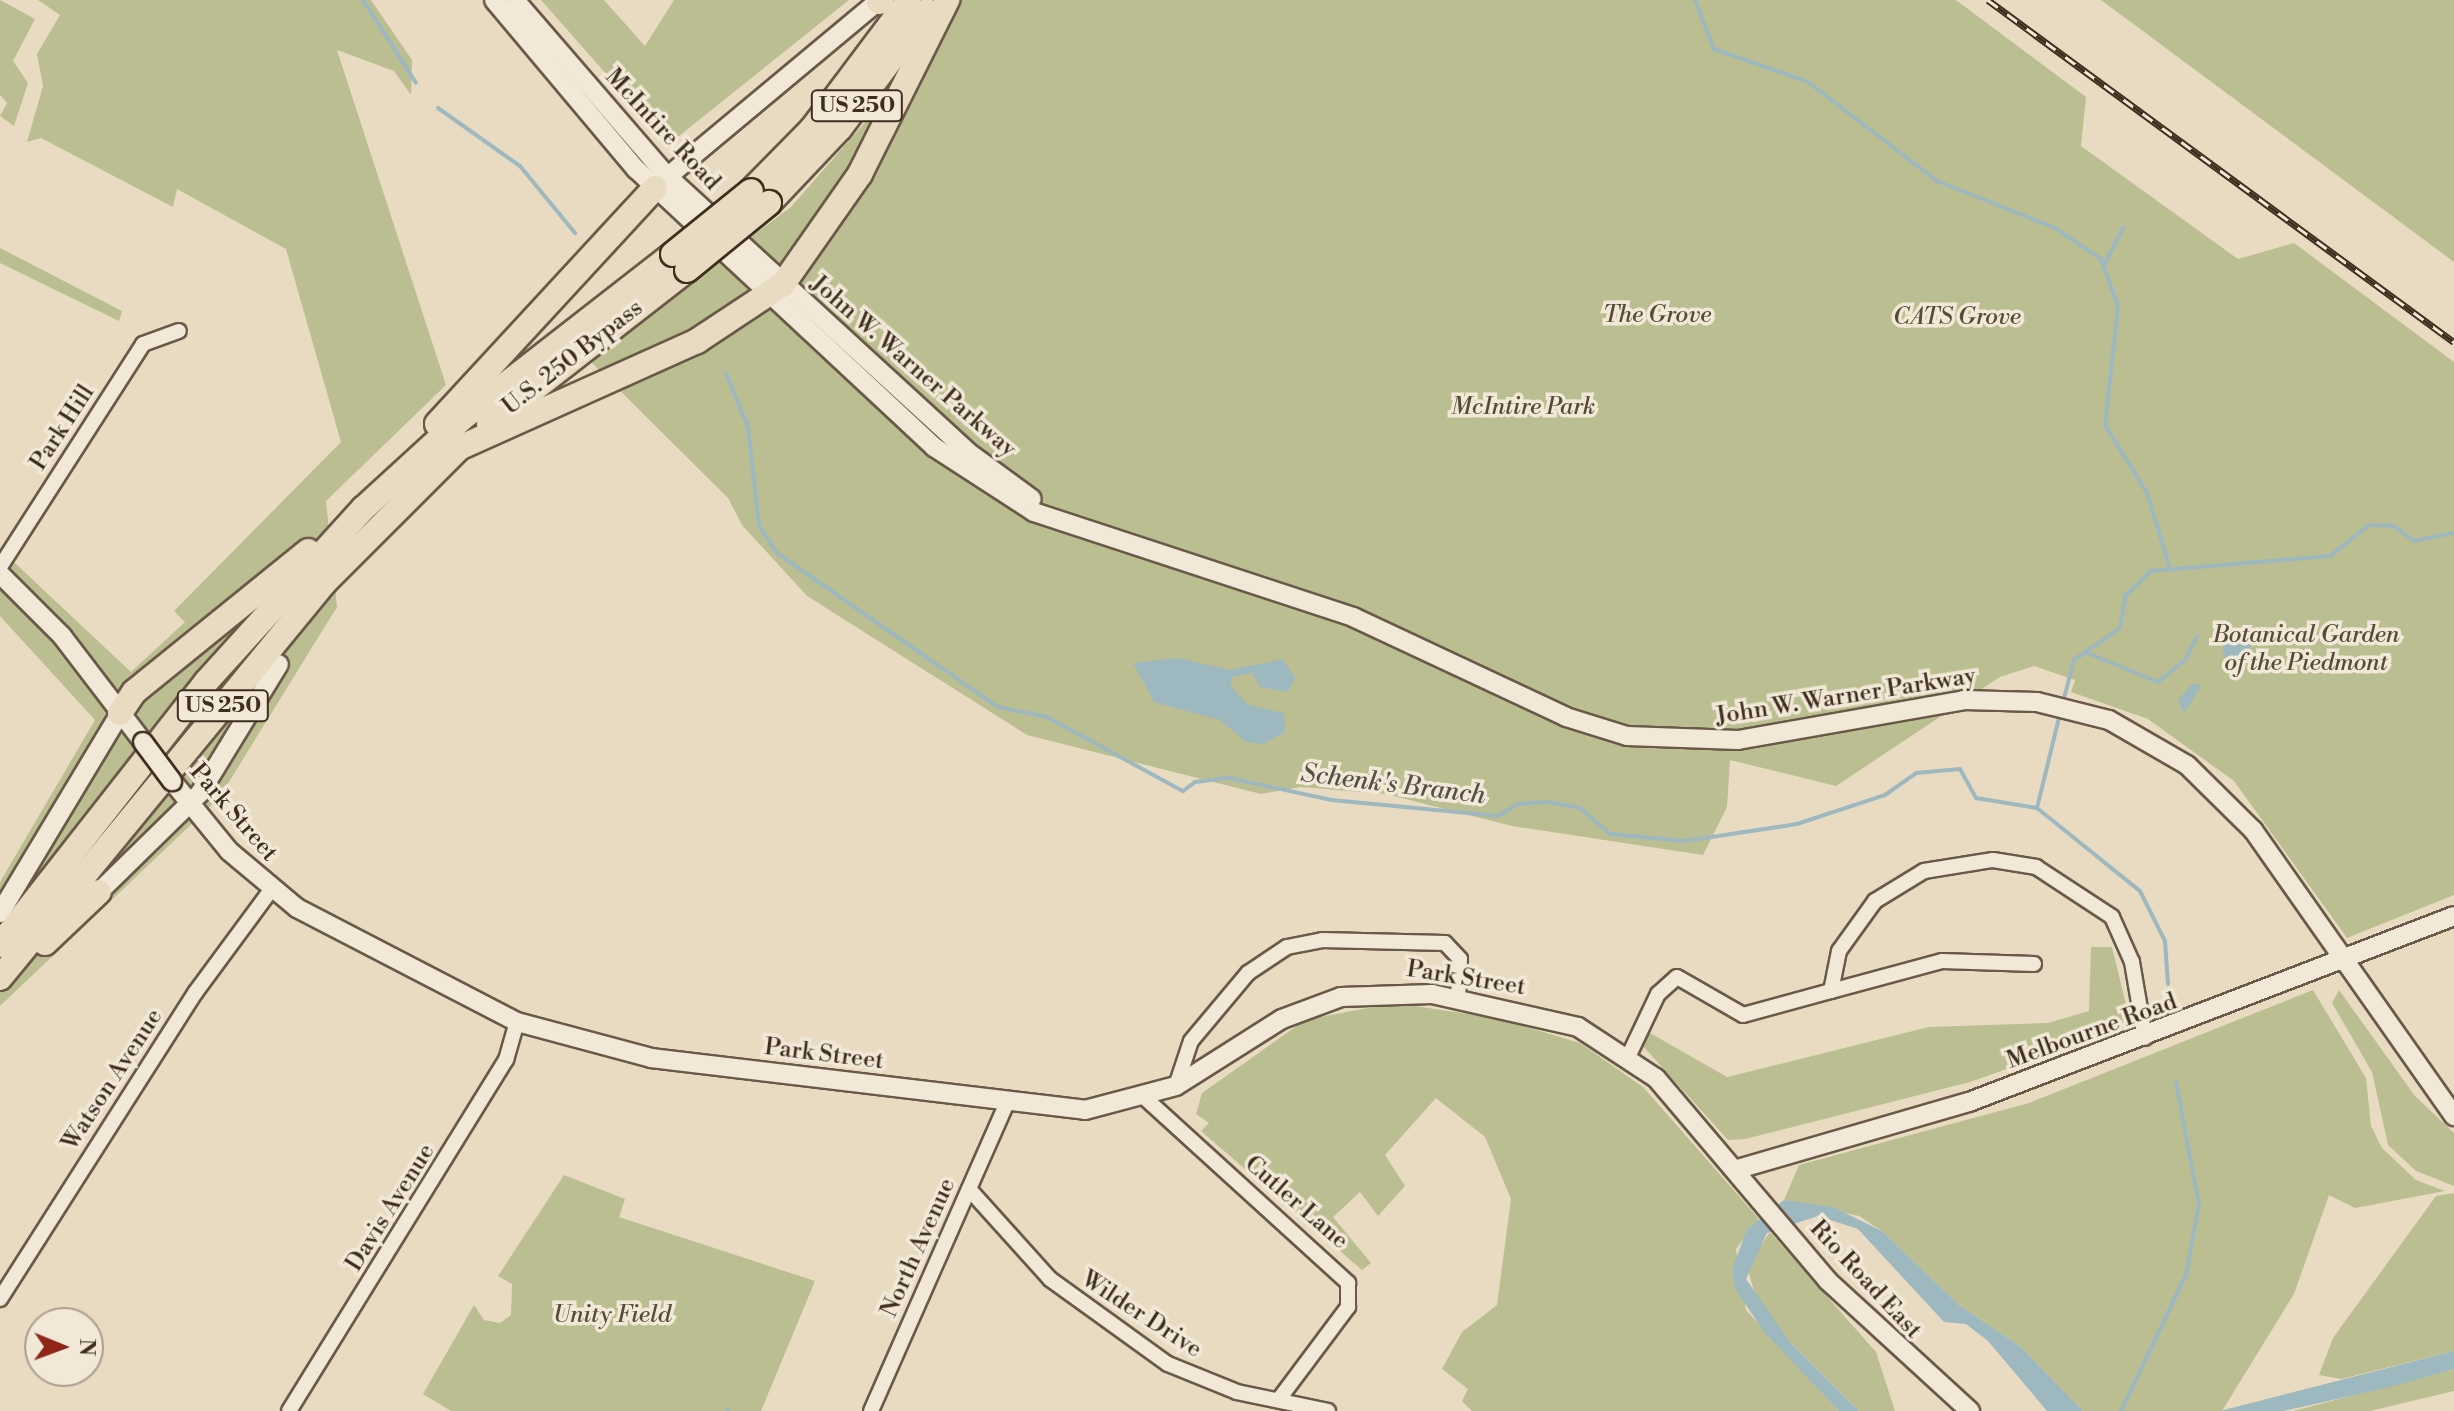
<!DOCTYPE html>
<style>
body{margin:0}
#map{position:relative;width:2454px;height:1411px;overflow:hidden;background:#e9dbc2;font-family:"Libre Bodoni",serif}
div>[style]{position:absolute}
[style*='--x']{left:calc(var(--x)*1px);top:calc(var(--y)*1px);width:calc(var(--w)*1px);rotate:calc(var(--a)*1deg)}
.green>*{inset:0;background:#bbbe90}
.water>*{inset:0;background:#9eb8bf}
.round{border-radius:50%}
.stream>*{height:4px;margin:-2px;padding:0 2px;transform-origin:2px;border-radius:2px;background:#9eb8bf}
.roads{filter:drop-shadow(2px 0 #6a5948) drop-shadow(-2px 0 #6a5948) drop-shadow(0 2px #6a5948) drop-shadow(0 -2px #6a5948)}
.street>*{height:14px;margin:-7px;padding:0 7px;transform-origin:7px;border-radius:7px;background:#f1e8d7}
.secondary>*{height:18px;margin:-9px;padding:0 9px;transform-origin:9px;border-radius:9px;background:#f1e8d7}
.highway>*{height:24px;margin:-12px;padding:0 12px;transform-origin:12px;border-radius:12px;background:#e9dbc2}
.rail>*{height:7px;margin-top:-3.5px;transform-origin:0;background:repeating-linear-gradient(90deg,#f1e8d7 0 12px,#3f2e1f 0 24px);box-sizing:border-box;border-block:2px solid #3f2e1f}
.bridges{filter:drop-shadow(2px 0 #3f2e1f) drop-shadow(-2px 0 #3f2e1f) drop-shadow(0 2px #3f2e1f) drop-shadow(0 -2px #3f2e1f)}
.secondary-bridge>*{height:18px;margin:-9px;padding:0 9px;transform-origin:9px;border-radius:9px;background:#f1e8d7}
.highway-bridge>*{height:24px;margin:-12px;padding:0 12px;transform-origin:12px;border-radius:12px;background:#e9dbc2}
span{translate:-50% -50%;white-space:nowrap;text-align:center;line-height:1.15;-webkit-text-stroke:7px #f1e8d7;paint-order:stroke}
.shield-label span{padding:2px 6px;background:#f1e8d7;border:2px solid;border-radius:6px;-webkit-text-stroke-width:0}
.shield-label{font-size:22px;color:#3f2e1f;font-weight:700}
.street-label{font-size:24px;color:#3f2e1f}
.park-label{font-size:24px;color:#584b36;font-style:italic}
.water-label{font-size:26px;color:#575047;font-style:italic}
.north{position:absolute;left:24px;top:1307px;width:80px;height:80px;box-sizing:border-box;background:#f1e8d7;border:2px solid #aa9e8d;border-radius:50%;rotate:91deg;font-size:22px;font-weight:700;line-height:32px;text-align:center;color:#3f2e1f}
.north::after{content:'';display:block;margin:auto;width:28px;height:36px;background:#8f2418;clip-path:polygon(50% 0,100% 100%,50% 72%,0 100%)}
</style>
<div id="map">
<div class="green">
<i style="clip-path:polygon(0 0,35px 19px,13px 61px,28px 83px,14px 126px,0 116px,7px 103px,0 95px)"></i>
<i style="clip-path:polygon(38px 0,371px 0,412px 60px,411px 95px,394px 71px,337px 50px,446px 385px,326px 501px,337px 607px,219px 798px,0 1006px,0 882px,95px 720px,0 616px,0 549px,131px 672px,185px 622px,174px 611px,341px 442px,286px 249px,177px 189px,173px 207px,41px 138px,27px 142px,43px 86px,37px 54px,60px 15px)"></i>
<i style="clip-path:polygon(541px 0,604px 0,645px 46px,674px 0,849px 0,679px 136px,660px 135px)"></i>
<i style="clip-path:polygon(954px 0,1956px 0,2086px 97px,2081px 146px,2238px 259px,2294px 243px,2454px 362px,2454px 895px,2347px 938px,2234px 781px,2148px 719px,2071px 692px,2075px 680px,2034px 666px,2000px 677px,1836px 786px,1730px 760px,1727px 807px,1703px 855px,1512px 826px,1386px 794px,1300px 787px,1261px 794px,1027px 735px,807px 596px,742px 525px,728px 498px,587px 358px,791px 207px,888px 96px)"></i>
<i style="clip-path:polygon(2101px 0,2454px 0,2454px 262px)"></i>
<i style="clip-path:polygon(0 248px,122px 311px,119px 321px,0 263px)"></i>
<i style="clip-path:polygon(2091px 947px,2112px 947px,2131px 1025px,1970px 1082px,1745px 1139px,1728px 1140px,1642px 1045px,1650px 1033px,1727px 1077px,1929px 1027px,2048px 1023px,2089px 1011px)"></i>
<i style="clip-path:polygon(2313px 990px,2366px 1078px,2371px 1126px,2382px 1148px,2416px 1180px,2445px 1191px,2355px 1208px,2329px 1195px,2294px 1294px,2222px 1411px,2083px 1411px,2020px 1346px,1959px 1305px,1882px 1231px,1859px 1216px,1784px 1200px,1799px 1165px,2029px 1103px)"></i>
<i style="clip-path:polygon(2339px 990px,2415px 1096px,2454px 1133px,2454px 1186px,2416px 1171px,2388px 1145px,2372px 1072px,2332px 1003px)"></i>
<i style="clip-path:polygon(1394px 1003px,1496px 1018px,1580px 1043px,1643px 1087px,1759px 1219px,1736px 1249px,1746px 1310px,1839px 1411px,1472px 1411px,1462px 1401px,1468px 1389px,1442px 1369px,1462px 1332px,1497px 1305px,1511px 1199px,1485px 1137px,1436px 1098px,1385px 1155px,1405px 1186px,1378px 1216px,1360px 1192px,1333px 1217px,1371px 1263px,1362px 1270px,1201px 1131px,1209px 1123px,1196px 1114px,1202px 1093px,1305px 1020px)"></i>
<i style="clip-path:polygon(564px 1175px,625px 1199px,619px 1217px,815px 1281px,761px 1411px,451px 1411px,423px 1394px,474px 1305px,484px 1320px,500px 1323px,511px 1315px,512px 1284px,498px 1276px)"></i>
<i style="clip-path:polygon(2454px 1193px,2454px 1351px,2341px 1379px,2319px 1375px,2333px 1338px,2436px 1196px)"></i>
<i style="clip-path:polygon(1770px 1232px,1876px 1352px,1895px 1411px,1859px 1411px,1790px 1342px,1755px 1294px,1747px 1267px)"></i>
<i style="clip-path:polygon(2454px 1369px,2454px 1391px,2370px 1411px,2293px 1411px)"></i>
</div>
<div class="water">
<i class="round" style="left:2223px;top:637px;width:28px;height:28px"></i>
<i style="clip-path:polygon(1177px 658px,1230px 670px,1283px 659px,1295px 678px,1288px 692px,1260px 687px,1252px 673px,1232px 677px,1231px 686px,1248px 705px,1284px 713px,1285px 732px,1263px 744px,1246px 742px,1220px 720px,1154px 702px,1133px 663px)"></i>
<i style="clip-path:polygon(2192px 684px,2202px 685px,2184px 713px,2178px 700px)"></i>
<i style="clip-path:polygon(1784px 1200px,1833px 1207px,1882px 1231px,1959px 1305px,2020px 1346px,2083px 1411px,2047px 1411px,1988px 1341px,1966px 1324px,1944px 1322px,1858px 1229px,1818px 1216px,1767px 1233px,1746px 1279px,1790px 1342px,1859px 1411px,1839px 1411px,1765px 1333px,1735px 1289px,1732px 1270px,1747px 1229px)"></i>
<i style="clip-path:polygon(2454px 1351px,2454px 1369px,2390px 1387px,2284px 1411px,2220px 1411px)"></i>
</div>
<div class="stream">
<i style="--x:363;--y:0;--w:98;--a:57.4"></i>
<i style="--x:1695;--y:0;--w:53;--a:68.8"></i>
<i style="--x:1714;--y:49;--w:100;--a:19.3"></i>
<i style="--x:1808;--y:82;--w:163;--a:37.5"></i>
<i style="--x:1937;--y:181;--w:127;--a:21.7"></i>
<i style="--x:2055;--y:228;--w:55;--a:34"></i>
<i style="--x:2101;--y:259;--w:50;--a:70.1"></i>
<i style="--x:2118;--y:306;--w:120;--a:96.2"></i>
<i style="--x:2105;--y:425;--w:80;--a:58.3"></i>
<i style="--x:2147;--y:493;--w:78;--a:73"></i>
<i style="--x:438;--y:108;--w:100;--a:35.3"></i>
<i style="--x:520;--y:166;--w:87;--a:50.6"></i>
<i style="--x:2104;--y:265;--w:42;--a:-62.8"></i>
<i style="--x:726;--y:373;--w:58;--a:67.8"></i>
<i style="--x:748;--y:427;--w:100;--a:83.7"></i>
<i style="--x:759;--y:526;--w:32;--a:56"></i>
<i style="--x:777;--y:553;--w:269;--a:34.9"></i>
<i style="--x:998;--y:707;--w:50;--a:11.5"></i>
<i style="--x:1047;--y:717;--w:155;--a:28.6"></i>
<i style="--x:1183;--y:791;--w:15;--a:-37"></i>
<i style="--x:1195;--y:782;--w:34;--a:-7"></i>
<i style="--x:1229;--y:778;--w:105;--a:12.1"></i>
<i style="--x:1332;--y:800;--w:167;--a:5.5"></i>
<i style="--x:1498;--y:816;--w:23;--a:-31"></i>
<i style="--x:1518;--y:804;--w:29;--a:-4"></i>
<i style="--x:1547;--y:802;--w:34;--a:10"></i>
<i style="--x:1580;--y:808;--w:40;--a:41"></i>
<i style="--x:1610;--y:834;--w:75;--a:5.3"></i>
<i style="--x:1685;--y:841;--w:113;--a:-8.6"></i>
<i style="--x:1797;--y:824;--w:93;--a:-18.2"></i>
<i style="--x:1885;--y:795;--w:38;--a:-35"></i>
<i style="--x:1916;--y:773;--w:44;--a:-5.2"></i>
<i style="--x:1960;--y:769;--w:33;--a:61"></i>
<i style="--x:1976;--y:798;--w:62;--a:9.3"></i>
<i style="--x:2037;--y:808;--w:132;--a:38.9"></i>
<i style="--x:2140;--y:891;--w:56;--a:63.4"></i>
<i style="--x:2165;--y:941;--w:43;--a:86"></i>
<i style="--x:2085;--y:652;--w:79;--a:22.3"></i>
<i style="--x:2158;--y:682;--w:35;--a:-39"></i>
<i style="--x:2185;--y:660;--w:27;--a:-63"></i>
<i style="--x:2063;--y:702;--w:43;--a:-75.3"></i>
<i style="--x:2074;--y:660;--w:56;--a:-34.8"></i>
<i style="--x:2120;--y:628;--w:34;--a:-80"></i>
<i style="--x:2126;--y:595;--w:35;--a:-44"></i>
<i style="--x:2151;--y:571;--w:180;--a:-4.8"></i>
<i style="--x:2330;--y:556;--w:50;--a:-38.5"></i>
<i style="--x:2369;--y:525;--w:25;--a:2"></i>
<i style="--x:2394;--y:526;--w:24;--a:38"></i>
<i style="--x:2413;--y:541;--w:42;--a:-11"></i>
<i style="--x:2037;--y:808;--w:97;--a:-76.3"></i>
<i style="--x:727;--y:1411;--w:2;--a:-63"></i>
<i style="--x:2121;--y:1411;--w:151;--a:-64.5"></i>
<i style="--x:2186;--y:1275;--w:71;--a:-79.5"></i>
<i style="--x:2199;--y:1205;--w:125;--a:-100.6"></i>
</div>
<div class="roads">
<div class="street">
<i style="--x:0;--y:567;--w:265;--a:-57.3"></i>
<i style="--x:143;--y:344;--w:38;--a:-20"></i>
<i style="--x:2034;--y:964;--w:92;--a:-178.1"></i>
<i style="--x:1942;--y:961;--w:115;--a:164.9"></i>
<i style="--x:1831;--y:991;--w:41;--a:-78.7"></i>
<i style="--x:1839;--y:951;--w:62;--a:-54.2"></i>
<i style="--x:1875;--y:901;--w:57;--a:-31.5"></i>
<i style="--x:1924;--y:871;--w:70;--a:-9.1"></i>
<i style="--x:1993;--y:860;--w:44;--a:9.2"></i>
<i style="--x:2036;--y:867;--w:91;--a:33.3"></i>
<i style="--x:2112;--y:917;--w:49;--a:66"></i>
<i style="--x:2132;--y:962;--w:77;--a:80.3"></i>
<i style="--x:1629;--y:1055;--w:68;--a:-64.6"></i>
<i style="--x:1658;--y:994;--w:25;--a:-42"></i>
<i style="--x:1677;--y:977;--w:76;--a:29.9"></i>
<i style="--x:1743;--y:1015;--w:91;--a:-15.3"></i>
<i style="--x:1176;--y:1086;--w:47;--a:-71.6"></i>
<i style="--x:1191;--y:1041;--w:89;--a:-50"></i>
<i style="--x:1248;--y:973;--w:47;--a:-33.7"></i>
<i style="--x:1287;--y:947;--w:36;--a:-11"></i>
<i style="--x:1322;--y:940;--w:123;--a:1.4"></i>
<i style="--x:1445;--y:943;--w:22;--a:47"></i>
<i style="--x:1460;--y:959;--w:39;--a:93"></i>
<i style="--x:1145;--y:1098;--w:275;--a:42.3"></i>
<i style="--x:1348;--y:1283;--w:24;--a:90"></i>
<i style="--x:1348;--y:1307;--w:114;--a:126.8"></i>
<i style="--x:969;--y:1189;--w:121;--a:48"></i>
<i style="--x:1050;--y:1279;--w:145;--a:35.8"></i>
<i style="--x:1168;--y:1364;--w:74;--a:22.1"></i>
<i style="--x:1237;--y:1392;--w:93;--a:11.8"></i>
<i style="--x:0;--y:1299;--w:363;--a:-57.5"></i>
<i style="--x:195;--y:993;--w:128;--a:-53.6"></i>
<i style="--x:289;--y:1411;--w:413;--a:-58.3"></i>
<i style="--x:506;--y:1060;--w:40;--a:-74"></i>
<i style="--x:871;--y:1411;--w:337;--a:-66.2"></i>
</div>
<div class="secondary">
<i style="--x:494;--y:0;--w:221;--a:50"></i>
<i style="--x:636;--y:169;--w:408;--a:43"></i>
<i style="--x:934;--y:447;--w:119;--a:33"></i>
<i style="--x:1034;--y:512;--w:336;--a:18.2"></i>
<i style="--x:1353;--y:617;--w:235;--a:25.1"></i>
<i style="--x:1566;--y:717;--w:64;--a:17.3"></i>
<i style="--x:1627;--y:736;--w:111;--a:2.1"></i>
<i style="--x:1738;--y:740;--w:230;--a:-10"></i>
<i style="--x:1964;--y:700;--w:73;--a:1.6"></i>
<i style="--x:2037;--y:702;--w:74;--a:14"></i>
<i style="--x:2109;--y:720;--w:90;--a:30"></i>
<i style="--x:2187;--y:765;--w:93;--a:44.6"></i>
<i style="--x:2253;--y:830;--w:350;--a:54.9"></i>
<i style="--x:515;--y:0;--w:233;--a:49.2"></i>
<i style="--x:667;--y:176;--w:408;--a:42.5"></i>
<i style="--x:968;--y:452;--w:79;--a:36.3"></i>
<i style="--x:660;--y:183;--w:286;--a:-39.8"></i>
<i style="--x:0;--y:574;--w:88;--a:45"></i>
<i style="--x:62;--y:636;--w:133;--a:52.6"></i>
<i style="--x:172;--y:781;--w:90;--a:50.8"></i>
<i style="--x:229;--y:851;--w:89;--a:40"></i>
<i style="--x:297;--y:908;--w:248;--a:27.4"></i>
<i style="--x:517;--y:1022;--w:139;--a:15"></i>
<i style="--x:651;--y:1058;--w:437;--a:6.8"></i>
<i style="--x:1085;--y:1110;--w:94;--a:-14.8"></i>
<i style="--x:1176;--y:1086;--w:125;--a:-32.3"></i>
<i style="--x:1282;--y:1019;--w:63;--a:-20.4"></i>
<i style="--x:1341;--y:997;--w:91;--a:-1.9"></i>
<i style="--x:1432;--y:994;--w:150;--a:12.7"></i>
<i style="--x:1578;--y:1027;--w:93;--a:33.2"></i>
<i style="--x:1656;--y:1078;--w:266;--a:49.7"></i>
<i style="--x:1828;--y:1281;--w:193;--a:42.5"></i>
<i style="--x:99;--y:892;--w:141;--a:-44.4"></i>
<i style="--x:200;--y:793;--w:151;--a:-58.5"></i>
<i style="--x:0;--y:913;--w:233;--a:-59"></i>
<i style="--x:1738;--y:1169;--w:241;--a:-16.2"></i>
<i style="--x:1969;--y:1102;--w:519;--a:-20.98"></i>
</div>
<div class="highway">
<i style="--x:879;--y:2;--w:3;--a:-45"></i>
<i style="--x:751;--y:191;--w:87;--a:-45.5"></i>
<i style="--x:812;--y:129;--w:161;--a:-53.1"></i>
<i style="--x:769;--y:203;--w:103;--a:-46.6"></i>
<i style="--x:840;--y:128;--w:146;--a:-53.4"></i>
<i style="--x:437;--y:424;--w:321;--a:-47.3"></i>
<i style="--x:489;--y:424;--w:251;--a:-37.9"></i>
<i style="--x:120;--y:713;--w:25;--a:-56"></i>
<i style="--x:134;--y:692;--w:224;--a:-39"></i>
<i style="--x:45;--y:943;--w:74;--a:-43.4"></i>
<i style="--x:0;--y:945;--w:334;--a:-51.9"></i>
<i style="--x:206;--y:682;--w:235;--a:-47.8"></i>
<i style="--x:364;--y:508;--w:130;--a:-42.5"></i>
<i style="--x:460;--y:420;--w:270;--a:-37.9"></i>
<i style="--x:0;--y:978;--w:512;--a:-50.62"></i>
<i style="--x:325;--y:582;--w:190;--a:-45"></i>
<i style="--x:459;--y:448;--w:261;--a:-24.2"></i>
<i style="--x:697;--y:341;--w:103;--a:-33.5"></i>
<i style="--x:783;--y:284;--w:134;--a:-55"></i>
<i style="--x:860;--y:174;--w:195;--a:-63.4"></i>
</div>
</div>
<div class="rail">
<i style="--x:1988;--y:0;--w:578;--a:36.28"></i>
</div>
<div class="bridges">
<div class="secondary-bridge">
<i style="--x:143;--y:742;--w:49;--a:53.4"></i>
</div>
<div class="highway-bridge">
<i style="--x:673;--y:254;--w:100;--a:-38.9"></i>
<i style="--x:687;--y:270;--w:106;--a:-39.3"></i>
</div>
</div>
<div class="shield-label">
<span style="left:857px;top:106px">US 250</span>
<span style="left:223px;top:706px">US 250</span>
</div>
<div class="street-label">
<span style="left:662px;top:130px;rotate:47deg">McIntire Road</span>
<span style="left:573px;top:358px;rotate:-38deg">U.S. 250 Bypass</span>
<span style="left:913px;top:367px;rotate:41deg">John W. Warner Parkway</span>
<span style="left:63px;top:428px;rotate:-57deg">Park Hill</span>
<span style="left:1846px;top:697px;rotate:-9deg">John W. Warner Parkway</span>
<span style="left:233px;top:813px;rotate:49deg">Park Street</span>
<span style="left:1466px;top:979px;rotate:9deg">Park Street</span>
<span style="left:2092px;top:1032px;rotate:-20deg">Melbourne Road</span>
<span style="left:824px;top:1055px;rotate:7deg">Park Street</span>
<span style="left:113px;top:1080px;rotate:-57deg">Watson Avenue</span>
<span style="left:1296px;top:1203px;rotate:41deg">Cutler Lane</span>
<span style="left:391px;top:1208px;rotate:-58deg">Davis Avenue</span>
<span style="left:919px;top:1248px;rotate:-66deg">North Avenue</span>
<span style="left:1865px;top:1280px;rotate:47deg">Rio Road East</span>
<span style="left:1141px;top:1315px;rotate:33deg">Wilder Drive</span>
</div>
<div class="park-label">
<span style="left:1657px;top:316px">The Grove</span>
<span style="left:1957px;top:318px">CATS Grove</span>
<span style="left:1523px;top:408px">McIntire Park</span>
<span style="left:2306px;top:650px">Botanical Garden<br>of the Piedmont</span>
<span style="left:612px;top:1316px">Unity Field</span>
</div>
<div class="water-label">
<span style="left:1393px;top:785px;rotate:7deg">Schenk's Branch</span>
</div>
<div class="north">N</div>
</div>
